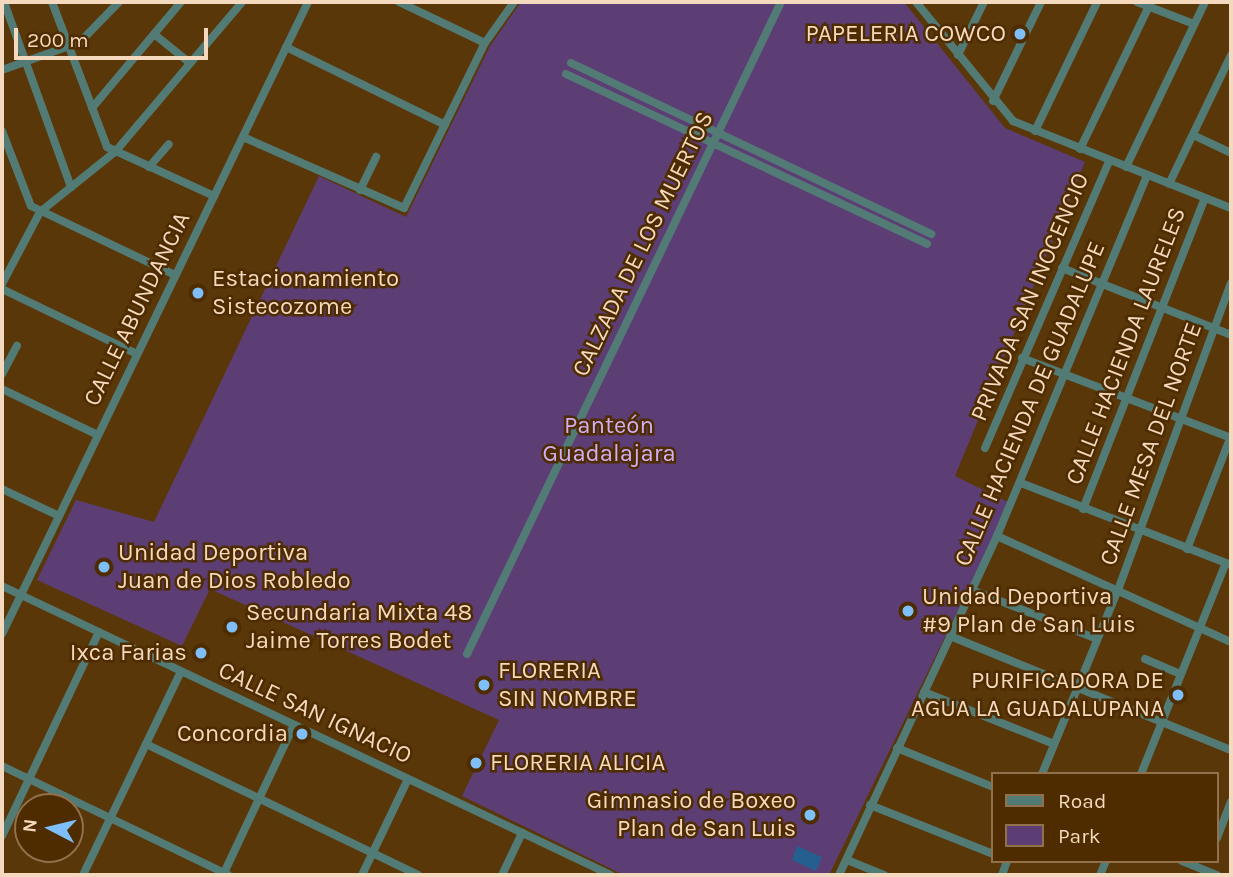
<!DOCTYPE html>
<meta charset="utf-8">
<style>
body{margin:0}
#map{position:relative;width:1233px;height:877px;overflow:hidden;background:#593709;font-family:Karla,sans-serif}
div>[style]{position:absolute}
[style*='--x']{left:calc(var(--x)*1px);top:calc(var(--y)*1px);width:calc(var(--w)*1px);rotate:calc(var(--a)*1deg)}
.green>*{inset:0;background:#5c3e75}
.water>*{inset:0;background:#255f90}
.minor>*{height:8px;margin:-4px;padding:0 4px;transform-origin:4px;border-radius:4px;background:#537b76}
.dots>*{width:19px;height:19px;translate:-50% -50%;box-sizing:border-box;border:4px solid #4e2c00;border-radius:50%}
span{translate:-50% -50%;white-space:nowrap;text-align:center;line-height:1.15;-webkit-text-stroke:5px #4e2c00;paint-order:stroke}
.poi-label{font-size:24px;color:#f4d9be}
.right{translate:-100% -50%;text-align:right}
.left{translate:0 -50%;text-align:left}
.street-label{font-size:24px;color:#f4d9be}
.park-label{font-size:24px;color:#d1adf3}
.frame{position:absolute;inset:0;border:4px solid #f4d9be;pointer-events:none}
.legend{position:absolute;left:991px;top:772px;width:228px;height:91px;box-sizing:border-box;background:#4e2c00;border:2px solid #90714c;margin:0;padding:9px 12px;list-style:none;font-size:21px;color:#f4d9be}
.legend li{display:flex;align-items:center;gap:14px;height:35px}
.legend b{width:35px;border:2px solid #90714c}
.north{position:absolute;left:14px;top:793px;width:70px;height:70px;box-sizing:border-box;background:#4e2c00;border:2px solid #90714c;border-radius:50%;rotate:277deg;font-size:19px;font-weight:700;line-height:28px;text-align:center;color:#f4d9be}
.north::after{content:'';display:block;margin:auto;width:24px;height:32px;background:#7ebef9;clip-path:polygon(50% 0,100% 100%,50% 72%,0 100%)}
.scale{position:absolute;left:14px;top:28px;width:194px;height:32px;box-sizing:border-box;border:4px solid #f4d9be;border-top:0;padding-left:9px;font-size:21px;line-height:24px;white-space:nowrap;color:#f4d9be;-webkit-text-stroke:5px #4e2c00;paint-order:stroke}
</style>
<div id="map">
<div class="green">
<i style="clip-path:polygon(521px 2px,904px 2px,1005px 128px,1085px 162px,955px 476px,1010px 503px,829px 875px,624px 875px,462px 796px,499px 720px,210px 589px,182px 646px,37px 580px,76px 500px,154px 522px,319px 176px,406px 217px,490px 46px)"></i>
</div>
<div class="water">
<i style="clip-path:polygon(797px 846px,822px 857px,816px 871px,792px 860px)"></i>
</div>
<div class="minor">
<i style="--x:4;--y:2;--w:197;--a:70.1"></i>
<i style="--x:52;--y:2;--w:155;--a:69.2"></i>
<i style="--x:107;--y:147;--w:118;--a:24.6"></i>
<i style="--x:399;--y:2;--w:95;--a:25.5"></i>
<i style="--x:916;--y:2;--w:154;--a:50.8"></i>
<i style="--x:1013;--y:121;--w:235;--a:21.8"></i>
<i style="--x:1137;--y:2;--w:61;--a:21.1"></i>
<i style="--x:154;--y:34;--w:46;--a:38.9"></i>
<i style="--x:286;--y:47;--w:177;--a:26.1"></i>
<i style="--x:958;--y:55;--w:59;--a:-63.9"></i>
<i style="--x:571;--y:63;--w:399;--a:25.4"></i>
<i style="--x:2;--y:70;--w:83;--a:-19.7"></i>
<i style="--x:80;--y:42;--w:56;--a:-45.7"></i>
<i style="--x:566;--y:74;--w:399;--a:25.2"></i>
<i style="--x:993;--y:101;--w:110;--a:-64.1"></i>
<i style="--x:92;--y:108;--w:138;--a:-50"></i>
<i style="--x:2;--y:131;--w:80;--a:68.9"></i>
<i style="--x:31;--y:206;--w:160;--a:25.6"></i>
<i style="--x:1035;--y:131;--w:143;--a:-64.3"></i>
<i style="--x:1193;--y:135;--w:42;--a:25.3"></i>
<i style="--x:243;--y:137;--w:176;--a:23.8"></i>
<i style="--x:404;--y:208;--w:184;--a:-63.9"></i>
<i style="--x:485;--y:43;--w:50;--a:-54.7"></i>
<i style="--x:1080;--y:149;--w:159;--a:-64.2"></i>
<i style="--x:149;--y:167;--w:30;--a:-49"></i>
<i style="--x:1126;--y:167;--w:183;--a:-64.4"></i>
<i style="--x:1169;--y:184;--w:143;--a:-64.3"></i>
<i style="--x:360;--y:190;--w:37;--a:-64"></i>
<i style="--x:1062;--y:268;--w:182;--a:21.6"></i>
<i style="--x:2;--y:284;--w:81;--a:-62.2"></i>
<i style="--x:40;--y:212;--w:96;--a:-38.7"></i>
<i style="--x:115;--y:152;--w:197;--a:-49.7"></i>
<i style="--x:2;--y:289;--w:150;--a:25.7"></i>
<i style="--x:1022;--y:358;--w:224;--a:20.9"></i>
<i style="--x:2;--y:374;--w:32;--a:-62"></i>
<i style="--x:2;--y:389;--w:106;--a:25.6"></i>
<i style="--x:985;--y:448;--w:313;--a:-66.6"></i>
<i style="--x:1021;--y:483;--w:225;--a:21.3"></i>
<i style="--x:2;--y:489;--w:63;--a:25.3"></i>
<i style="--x:1083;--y:509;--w:334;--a:-68.6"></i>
<i style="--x:997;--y:536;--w:257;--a:24.4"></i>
<i style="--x:1187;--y:549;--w:121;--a:-68.7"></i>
<i style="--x:2;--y:586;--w:674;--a:25.39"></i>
<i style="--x:972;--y:590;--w:134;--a:21.4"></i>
<i style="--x:2;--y:634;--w:702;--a:-64.16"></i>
<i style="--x:950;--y:636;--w:303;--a:22.1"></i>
<i style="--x:467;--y:654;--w:724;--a:-64.28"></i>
<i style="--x:1145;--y:659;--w:38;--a:23"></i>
<i style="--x:924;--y:692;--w:140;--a:21.8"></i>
<i style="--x:146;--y:744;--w:302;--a:25.7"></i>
<i style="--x:897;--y:748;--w:104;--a:22.1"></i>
<i style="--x:2;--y:766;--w:251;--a:25.7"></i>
<i style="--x:1042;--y:774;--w:199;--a:-67.6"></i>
<i style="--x:1118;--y:590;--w:327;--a:-69.8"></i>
<i style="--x:1141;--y:774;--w:227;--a:-68.1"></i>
<i style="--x:870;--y:805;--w:132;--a:21.7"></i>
<i style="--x:2;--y:836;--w:226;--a:-64.6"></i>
<i style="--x:1217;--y:838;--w:39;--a:-69"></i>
<i style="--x:847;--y:860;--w:40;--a:22"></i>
<i style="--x:1182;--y:861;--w:38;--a:22"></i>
<i style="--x:83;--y:875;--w:226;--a:-64.3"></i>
<i style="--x:223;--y:875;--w:166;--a:-64.7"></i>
<i style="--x:362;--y:875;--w:106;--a:-64.4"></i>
<i style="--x:502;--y:875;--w:47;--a:-64.5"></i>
<i style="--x:839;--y:875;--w:374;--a:-65"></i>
<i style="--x:997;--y:536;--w:391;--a:-67.4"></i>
<i style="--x:1002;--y:875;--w:15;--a:-70"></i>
<i style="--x:1100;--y:875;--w:15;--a:-67"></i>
</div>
<div class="dots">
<i style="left:1020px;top:34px;background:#7ebef9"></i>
<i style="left:198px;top:293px;background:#7ebef9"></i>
<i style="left:104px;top:567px;background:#7ebef9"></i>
<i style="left:908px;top:611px;background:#7ebef9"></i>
<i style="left:232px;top:627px;background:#7ebef9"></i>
<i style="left:201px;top:653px;background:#7ebef9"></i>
<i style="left:484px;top:685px;background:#7ebef9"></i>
<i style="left:1178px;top:695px;background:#7ebef9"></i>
<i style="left:302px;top:734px;background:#7ebef9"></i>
<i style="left:476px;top:763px;background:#7ebef9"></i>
<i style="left:810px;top:815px;background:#7ebef9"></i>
</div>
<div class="poi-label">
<span class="right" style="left:1006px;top:34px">PAPELERIA COWCO</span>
<span class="left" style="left:212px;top:293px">Estacionamiento<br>Sistecozome</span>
<span class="left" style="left:118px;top:567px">Unidad Deportiva<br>Juan de Dios Robledo</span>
<span class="left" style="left:922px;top:611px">Unidad Deportiva<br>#9 Plan de San Luis</span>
<span class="left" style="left:246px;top:627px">Secundaria Mixta 48<br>Jaime Torres Bodet</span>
<span class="right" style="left:187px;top:653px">Ixca Farias</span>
<span class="left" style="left:498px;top:685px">FLORERIA<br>SIN NOMBRE</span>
<span class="right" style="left:1164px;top:695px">PURIFICADORA DE<br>AGUA LA GUADALUPANA</span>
<span class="right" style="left:288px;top:734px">Concordia</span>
<span class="left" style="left:490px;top:763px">FLORERIA ALICIA</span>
<span class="right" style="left:796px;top:815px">Gimnasio de Boxeo<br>Plan de San Luis</span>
</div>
<div class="street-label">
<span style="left:643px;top:244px;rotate:-64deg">CALZADA DE LOS MUERTOS</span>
<span style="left:1030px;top:297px;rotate:-67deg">PRIVADA SAN INOCENCIO</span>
<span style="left:137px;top:309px;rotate:-64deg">CALLE ABUNDANCIA</span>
<span style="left:1126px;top:346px;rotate:-69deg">CALLE HACIENDA LAURELES</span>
<span style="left:1030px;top:404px;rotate:-67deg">CALLE HACIENDA DE GUADALUPE</span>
<span style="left:1151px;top:444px;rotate:-70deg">CALLE MESA DEL NORTE</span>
<span style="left:315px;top:713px;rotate:25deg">CALLE SAN IGNACIO</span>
</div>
<div class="park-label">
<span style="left:609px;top:440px">Panteón<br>Guadalajara</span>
</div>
<div class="frame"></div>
<ul class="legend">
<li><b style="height:9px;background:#537b76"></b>Road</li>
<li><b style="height:19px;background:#5c3e75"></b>Park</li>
</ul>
<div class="north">N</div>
<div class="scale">200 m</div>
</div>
